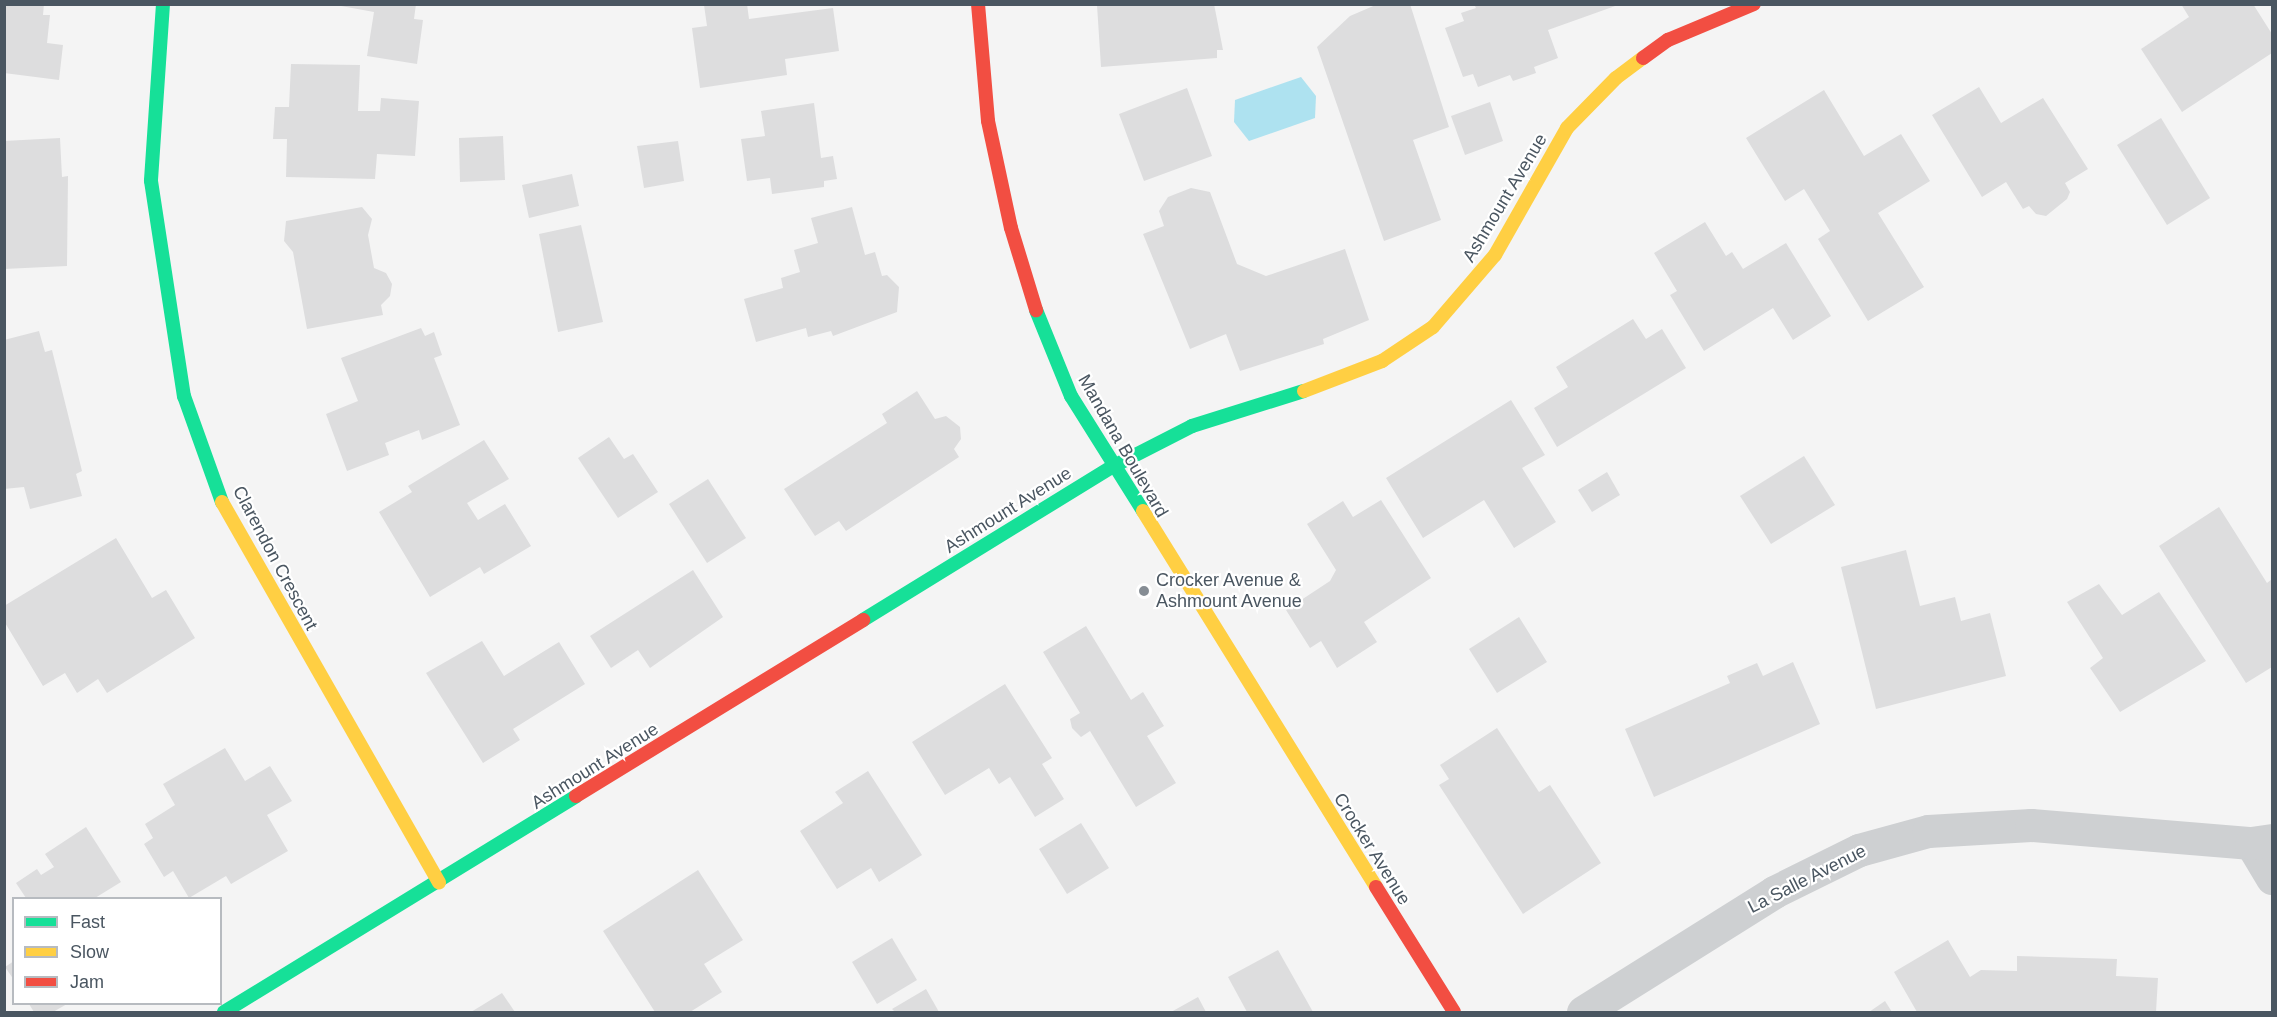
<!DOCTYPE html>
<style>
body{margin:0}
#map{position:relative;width:2277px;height:1017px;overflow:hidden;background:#f4f4f4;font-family:Arial,sans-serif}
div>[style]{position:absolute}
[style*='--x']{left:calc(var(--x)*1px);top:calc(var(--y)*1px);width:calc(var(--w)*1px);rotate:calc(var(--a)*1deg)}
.water>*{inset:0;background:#aee2f0}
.building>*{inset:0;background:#ddddde}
.street>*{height:33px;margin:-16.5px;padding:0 16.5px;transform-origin:16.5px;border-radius:16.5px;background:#ced0d2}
.fast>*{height:14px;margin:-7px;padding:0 7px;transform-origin:7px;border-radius:7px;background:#16e098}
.slow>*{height:14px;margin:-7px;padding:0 7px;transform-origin:7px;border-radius:7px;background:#ffcf43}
.jam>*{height:14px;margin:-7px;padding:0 7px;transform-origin:7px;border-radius:7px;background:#f24e42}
.dots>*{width:16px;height:16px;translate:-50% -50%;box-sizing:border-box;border:3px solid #fff;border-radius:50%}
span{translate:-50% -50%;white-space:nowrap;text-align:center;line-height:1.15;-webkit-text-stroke:4.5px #fff;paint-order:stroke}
.street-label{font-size:18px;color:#4a5661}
.poi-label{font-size:18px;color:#4a5661}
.left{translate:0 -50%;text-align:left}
.frame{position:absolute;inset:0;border:6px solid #4a5661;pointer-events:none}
.legend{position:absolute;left:12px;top:897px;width:210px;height:108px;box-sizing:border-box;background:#fff;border:2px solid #b7bbc0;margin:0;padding:8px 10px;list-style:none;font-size:18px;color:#4a5661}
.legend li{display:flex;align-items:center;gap:12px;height:30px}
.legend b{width:30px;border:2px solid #b7bbc0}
</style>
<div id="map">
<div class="water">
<i style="clip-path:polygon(1301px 77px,1316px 96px,1315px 118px,1249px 141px,1234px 122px,1235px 100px)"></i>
</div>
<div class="building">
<i style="clip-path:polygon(4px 4px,44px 4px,43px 15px,50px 15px,47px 43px,63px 45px,59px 80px,4px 73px)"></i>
<i style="clip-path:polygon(330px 4px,416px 4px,414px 19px,423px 20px,417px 64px,367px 56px,374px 12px)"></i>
<i style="clip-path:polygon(747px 4px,749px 19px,833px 8px,839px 51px,785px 59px,787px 75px,700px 88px,692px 28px,707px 26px,704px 5px)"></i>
<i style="clip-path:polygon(1214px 4px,1223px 50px,1217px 50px,1217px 58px,1101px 67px,1097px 5px)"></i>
<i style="clip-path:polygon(1378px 4px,1410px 4px,1449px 127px,1413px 140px,1441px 220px,1384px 241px,1317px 47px,1350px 16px)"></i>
<i style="clip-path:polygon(1474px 4px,1617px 4px,1618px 5px,1548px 30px,1558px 58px,1534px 67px,1536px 73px,1513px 81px,1510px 75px,1478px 87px,1473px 74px,1463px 77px,1445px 28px,1464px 21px,1461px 13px,1476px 8px)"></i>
<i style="clip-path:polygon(2181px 4px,2253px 4px,2272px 34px,2272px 53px,2182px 112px,2141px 49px,2189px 17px)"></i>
<i style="clip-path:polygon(291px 64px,360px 65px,358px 111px,380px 111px,381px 98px,419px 101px,415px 156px,377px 154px,375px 179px,286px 177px,287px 139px,273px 139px,275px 107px,289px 107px)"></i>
<i style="clip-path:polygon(1979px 87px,2001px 123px,2043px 98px,2088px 169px,2065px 183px,2070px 192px,2067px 199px,2046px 216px,2036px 214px,2029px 206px,2023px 209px,2006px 182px,1982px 197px,1932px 115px)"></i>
<i style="clip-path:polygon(1187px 88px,1212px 156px,1144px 181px,1119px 114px)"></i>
<i style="clip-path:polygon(1824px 90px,1864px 156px,1901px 134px,1930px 181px,1878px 213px,1924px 287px,1868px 321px,1818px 239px,1830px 231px,1804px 189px,1785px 201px,1746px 138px)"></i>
<i style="clip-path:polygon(1490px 102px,1503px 141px,1465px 155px,1451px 116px)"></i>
<i style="clip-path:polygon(814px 103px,821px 158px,833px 156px,837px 179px,824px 181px,824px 187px,772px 194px,770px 178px,747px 181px,741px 139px,765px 136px,761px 111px)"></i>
<i style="clip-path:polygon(2161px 118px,2210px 198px,2167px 225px,2117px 145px)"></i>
<i style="clip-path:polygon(503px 136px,505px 180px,460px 182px,459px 138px)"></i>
<i style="clip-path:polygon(60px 138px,62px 177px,68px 176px,67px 266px,4px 269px,4px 141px)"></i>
<i style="clip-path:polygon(678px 141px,684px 181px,644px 188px,637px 146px)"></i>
<i style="clip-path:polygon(572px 174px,579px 206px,529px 218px,522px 185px)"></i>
<i style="clip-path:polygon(1191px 188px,1210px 192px,1237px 264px,1266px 276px,1345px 249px,1369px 320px,1323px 339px,1324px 344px,1240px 371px,1226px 334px,1190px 349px,1143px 234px,1164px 226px,1159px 211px,1168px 197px)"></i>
<i style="clip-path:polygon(362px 207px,372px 219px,368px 235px,374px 268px,386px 273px,392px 284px,390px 296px,381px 305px,383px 315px,307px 329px,293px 252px,284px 241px,286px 221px)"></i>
<i style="clip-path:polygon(852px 207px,865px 255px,875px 252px,882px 276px,887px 275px,899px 287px,897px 312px,833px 336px,831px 331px,808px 337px,806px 328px,756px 342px,744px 299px,783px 288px,781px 278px,800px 272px,794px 250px,818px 243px,811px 218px)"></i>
<i style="clip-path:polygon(1705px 222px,1726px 256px,1732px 252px,1743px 269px,1786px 243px,1831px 316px,1793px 340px,1773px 308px,1704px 351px,1670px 295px,1677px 291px,1654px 253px)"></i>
<i style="clip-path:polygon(581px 225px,603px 322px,558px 332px,539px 234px)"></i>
<i style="clip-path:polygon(1633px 319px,1646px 339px,1662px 329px,1686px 368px,1557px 447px,1534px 408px,1568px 387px,1556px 367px)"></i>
<i style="clip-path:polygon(421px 328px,425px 336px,434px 332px,442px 355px,434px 358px,460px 425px,422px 440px,419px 430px,385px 443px,389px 455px,347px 471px,326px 414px,358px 401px,341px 358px)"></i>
<i style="clip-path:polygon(39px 331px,45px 352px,52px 350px,82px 471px,76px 474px,82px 496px,30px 509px,24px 487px,4px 489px,4px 340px)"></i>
<i style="clip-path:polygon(917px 391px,935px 419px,946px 416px,960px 427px,961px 439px,954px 449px,959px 457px,846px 531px,839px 521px,815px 536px,784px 489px,887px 423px,882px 414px)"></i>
<i style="clip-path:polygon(1511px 400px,1545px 455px,1522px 468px,1556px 522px,1514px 548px,1484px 500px,1423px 538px,1386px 478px)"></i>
<i style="clip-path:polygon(609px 437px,624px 459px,633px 454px,658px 492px,618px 518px,578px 458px)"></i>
<i style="clip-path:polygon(484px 440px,509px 479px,467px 503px,478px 520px,505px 504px,531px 546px,484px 574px,480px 567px,430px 597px,379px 512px,412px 492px,408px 486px)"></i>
<i style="clip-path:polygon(1804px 456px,1835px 505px,1771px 544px,1740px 496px)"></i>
<i style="clip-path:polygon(1607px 472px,1620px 495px,1592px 512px,1578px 490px)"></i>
<i style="clip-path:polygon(708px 479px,746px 538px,707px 563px,669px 504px)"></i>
<i style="clip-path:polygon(1381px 500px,1431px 578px,1364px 622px,1377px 642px,1337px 668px,1321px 641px,1310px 648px,1286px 610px,1330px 581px,1336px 570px,1307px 524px,1343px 501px,1353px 517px)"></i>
<i style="clip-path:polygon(2219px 507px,2267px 583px,2272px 579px,2272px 667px,2246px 683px,2159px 546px)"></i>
<i style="clip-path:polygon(116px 538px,152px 598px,166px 590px,195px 638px,107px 693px,98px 679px,77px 693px,65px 673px,43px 686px,4px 621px,4px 606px)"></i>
<i style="clip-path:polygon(1906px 550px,1920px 606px,1955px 597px,1961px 621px,1990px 613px,2006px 676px,1876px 709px,1841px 567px)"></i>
<i style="clip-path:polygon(693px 570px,723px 617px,650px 668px,638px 650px,611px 668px,590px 636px)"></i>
<i style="clip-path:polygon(2099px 584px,2122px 615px,2159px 592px,2206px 661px,2120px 712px,2090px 668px,2103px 658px,2067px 602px)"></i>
<i style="clip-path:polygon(1519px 617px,1547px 662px,1497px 693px,1469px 649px)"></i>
<i style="clip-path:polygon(1086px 626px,1131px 700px,1143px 692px,1164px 726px,1147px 736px,1176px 783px,1136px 807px,1090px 731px,1081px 737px,1072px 728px,1070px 719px,1080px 713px,1043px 652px)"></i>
<i style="clip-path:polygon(482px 641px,504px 676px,559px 642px,585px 684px,513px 729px,520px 740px,483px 763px,426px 673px)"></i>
<i style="clip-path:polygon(1793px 662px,1820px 724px,1654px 797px,1625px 729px,1730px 683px,1727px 676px,1757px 663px,1763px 676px)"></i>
<i style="clip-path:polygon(1005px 684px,1052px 758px,1042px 764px,1064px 799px,1035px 817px,1010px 777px,999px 784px,989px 768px,945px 795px,912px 742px)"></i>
<i style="clip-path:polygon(1497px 728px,1539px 792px,1550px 785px,1601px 863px,1523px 914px,1439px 785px,1449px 779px,1440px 765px)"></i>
<i style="clip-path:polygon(225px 748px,245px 781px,270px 766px,292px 801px,267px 815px,288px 851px,231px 884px,226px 876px,189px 898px,173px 871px,164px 877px,144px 844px,153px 838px,145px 824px,175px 805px,163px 784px)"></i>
<i style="clip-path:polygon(868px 771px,922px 855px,879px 882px,871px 868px,837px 889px,800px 831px,843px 803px,835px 792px)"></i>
<i style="clip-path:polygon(1081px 823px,1109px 868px,1067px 894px,1039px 849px)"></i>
<i style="clip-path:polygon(86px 827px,121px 882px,95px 898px,26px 898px,16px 883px,37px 869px,41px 875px,54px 867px,45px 854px)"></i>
<i style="clip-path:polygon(698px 870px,743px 940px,704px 964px,722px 992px,690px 1012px,655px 1012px,603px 931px)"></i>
<i style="clip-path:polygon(892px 938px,917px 980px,877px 1004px,852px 962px)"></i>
<i style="clip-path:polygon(1948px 940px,1970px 977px,1981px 970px,2017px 971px,2017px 956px,2117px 959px,2116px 976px,2158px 978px,2156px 1012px,1917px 1012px,1894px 972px)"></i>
<i style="clip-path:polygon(1278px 950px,1313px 1012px,1247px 1012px,1228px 977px)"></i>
<i style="clip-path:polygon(14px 961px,14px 980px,5px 967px)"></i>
<i style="clip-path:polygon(926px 989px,939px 1012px,895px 1012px,892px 1009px)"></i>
<i style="clip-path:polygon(502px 993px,515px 1012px,471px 1012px)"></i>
<i style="clip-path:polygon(1198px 997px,1206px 1012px,1171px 1012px)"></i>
<i style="clip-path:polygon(1885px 1001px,1892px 1012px,1869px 1012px)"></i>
<i style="clip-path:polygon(29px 1004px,67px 1004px,53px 1012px,34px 1012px)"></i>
</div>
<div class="street">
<i style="--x:2251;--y:843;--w:41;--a:59"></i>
<i style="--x:1583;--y:1012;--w:226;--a:-32.1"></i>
<i style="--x:1774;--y:892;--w:95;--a:-26.3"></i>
<i style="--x:1859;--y:850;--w:72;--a:-15.4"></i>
<i style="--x:1928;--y:831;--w:103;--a:-3.3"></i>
<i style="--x:2031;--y:825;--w:221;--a:4.7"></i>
<i style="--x:2251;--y:843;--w:21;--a:-8"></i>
</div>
<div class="fast">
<i style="--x:163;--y:4;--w:177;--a:93.9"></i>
<i style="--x:151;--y:181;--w:218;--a:81.3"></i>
<i style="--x:184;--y:396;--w:113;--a:70.3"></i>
<i style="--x:1036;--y:310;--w:93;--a:67.9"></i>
<i style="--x:1071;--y:396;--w:136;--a:57.9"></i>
<i style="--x:863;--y:620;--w:292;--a:-31.6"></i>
<i style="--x:1112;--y:467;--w:90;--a:-27.1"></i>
<i style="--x:1192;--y:426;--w:117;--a:-17.4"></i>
<i style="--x:224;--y:1012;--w:413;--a:-31.5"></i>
</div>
<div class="slow">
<i style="--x:1304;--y:391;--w:84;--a:-21"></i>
<i style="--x:1382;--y:361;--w:61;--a:-33.7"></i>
<i style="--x:1433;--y:327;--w:95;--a:-49.3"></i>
<i style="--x:1495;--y:255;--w:146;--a:-60.4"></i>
<i style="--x:1567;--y:128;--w:70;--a:-45.6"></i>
<i style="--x:1616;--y:78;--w:34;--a:-37"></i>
<i style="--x:222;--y:502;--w:438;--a:60.3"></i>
<i style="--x:1143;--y:511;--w:442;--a:58.2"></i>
</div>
<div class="jam">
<i style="--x:978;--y:4;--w:117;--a:85.1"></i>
<i style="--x:988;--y:121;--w:109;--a:77.9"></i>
<i style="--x:1011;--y:228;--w:86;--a:73"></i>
<i style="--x:1643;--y:58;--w:31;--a:-36"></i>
<i style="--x:1668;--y:40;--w:93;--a:-22.7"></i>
<i style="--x:576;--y:796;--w:337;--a:-31.5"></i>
<i style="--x:1376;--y:887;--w:147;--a:58"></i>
</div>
<div class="dots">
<i style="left:1144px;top:591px;background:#868d94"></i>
</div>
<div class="street-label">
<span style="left:1505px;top:198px;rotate:-59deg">Ashmount Avenue</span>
<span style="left:1123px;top:446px;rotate:60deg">Mandana Boulevard</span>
<span style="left:1008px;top:510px;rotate:-32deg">Ashmount Avenue</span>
<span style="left:275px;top:558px;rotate:62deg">Clarendon Crescent</span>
<span style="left:595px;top:766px;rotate:-32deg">Ashmount Avenue</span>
<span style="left:1372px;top:849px;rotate:58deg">Crocker Avenue</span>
<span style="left:1807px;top:879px;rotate:-27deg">La Salle Avenue</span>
</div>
<div class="poi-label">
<span class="left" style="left:1156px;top:591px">Crocker Avenue &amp;<br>Ashmount Avenue</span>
</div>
<div class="frame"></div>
<ul class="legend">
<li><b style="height:8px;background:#16e098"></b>Fast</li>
<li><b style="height:8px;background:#ffcf43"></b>Slow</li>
<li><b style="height:8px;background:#f24e42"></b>Jam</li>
</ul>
</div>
